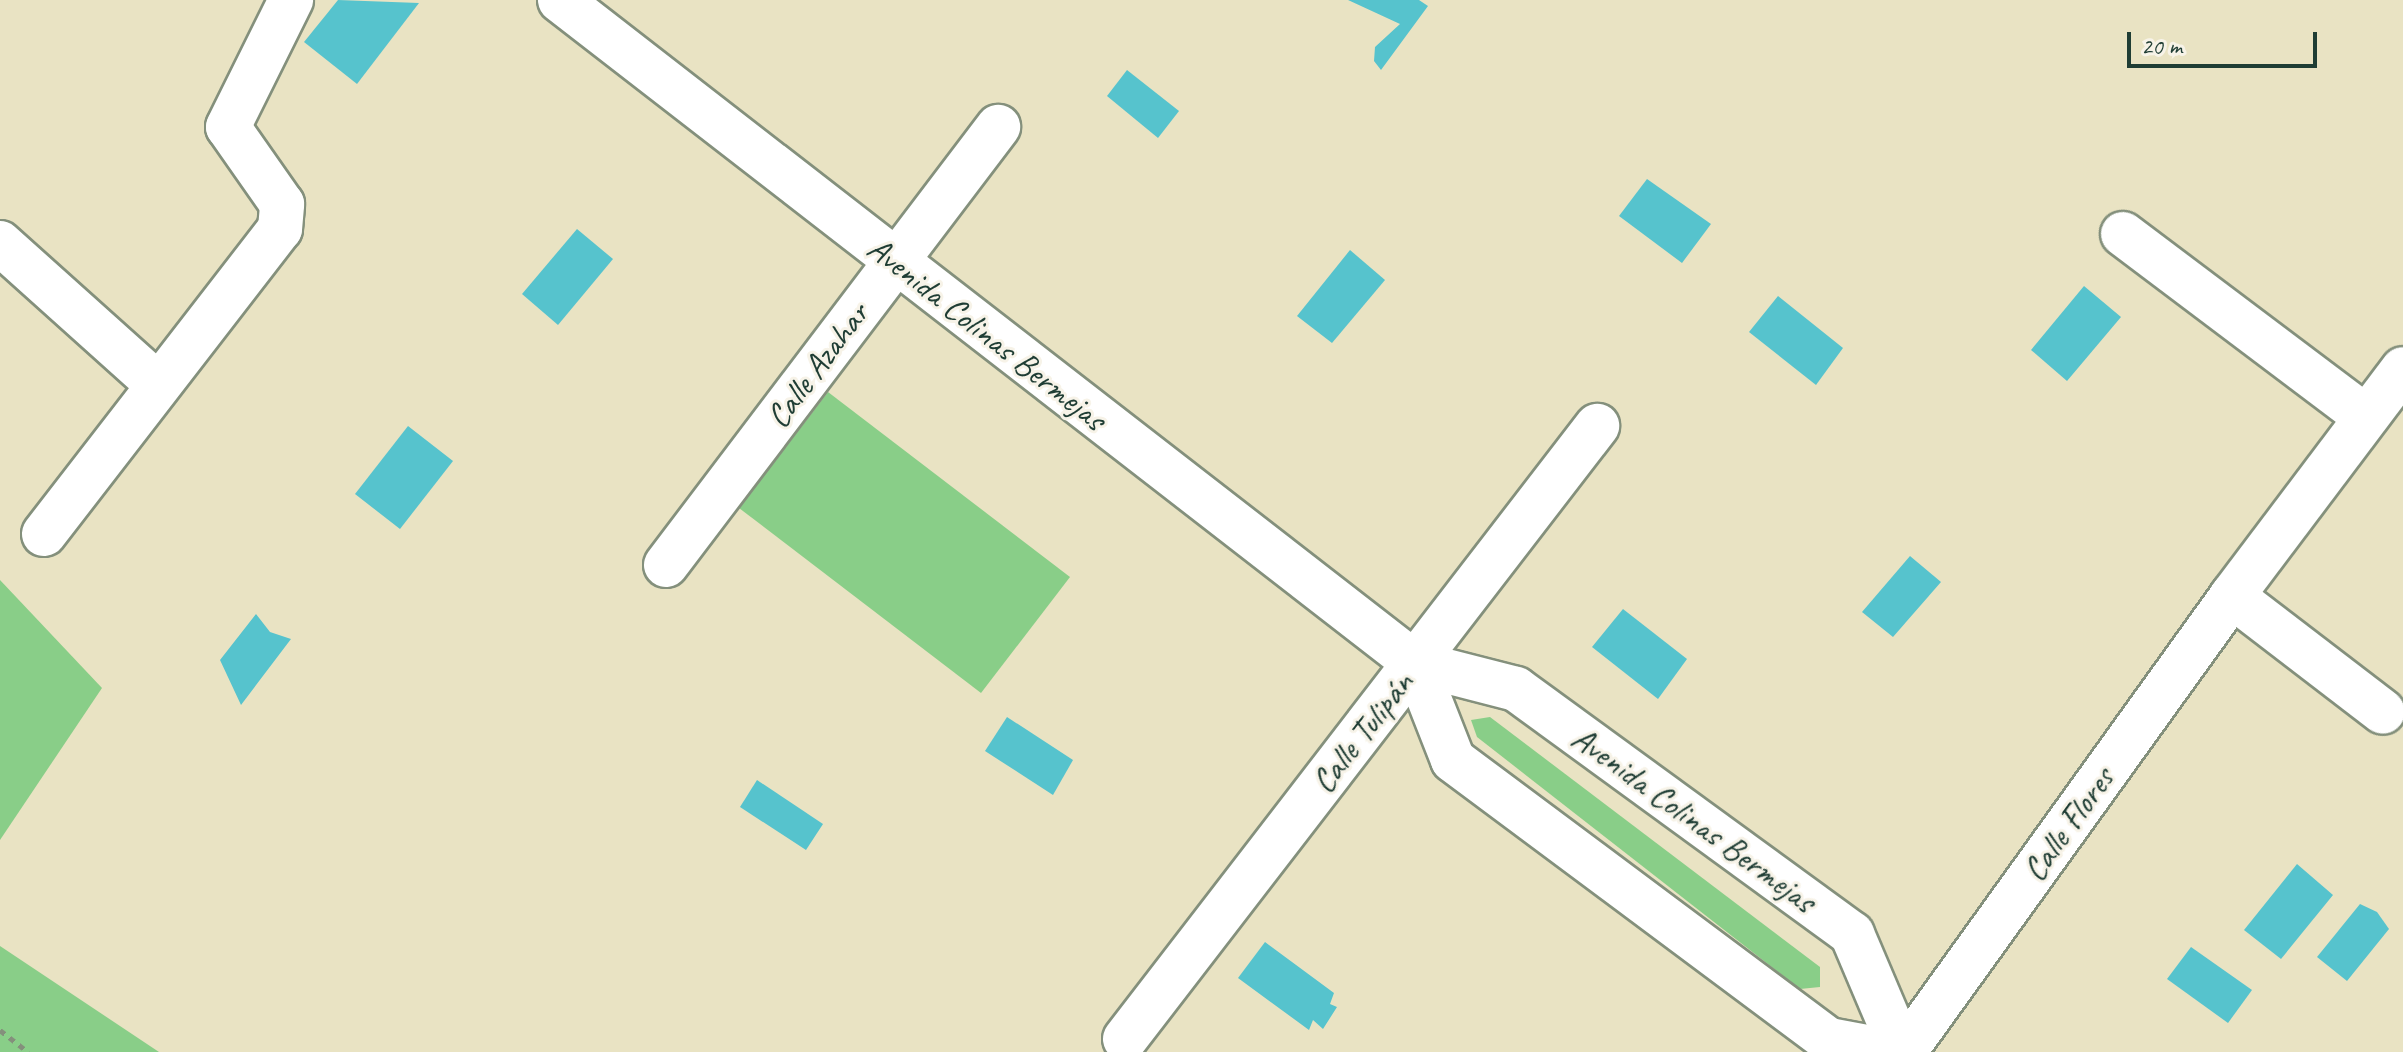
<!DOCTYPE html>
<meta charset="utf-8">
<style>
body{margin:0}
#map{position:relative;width:2403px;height:1052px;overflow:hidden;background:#e9e3c3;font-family:Caveat,sans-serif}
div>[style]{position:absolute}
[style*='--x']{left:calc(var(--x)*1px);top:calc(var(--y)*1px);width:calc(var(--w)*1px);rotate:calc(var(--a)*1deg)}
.green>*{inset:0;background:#89ce88}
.water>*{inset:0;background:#56c3cd}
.path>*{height:5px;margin-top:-2.5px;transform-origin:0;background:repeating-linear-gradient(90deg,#84907c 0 6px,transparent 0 12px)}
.roads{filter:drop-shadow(2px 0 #84907c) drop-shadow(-2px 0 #84907c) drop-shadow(0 2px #84907c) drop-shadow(0 -2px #84907c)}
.minor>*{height:44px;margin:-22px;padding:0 22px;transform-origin:22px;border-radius:22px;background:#fff}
span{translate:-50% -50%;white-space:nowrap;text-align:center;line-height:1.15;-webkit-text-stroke:6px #f7f3e8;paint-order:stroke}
.street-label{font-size:34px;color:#1f3d34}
.scale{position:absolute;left:2127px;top:32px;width:190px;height:36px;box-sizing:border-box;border:4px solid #1f3d34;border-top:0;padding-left:10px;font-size:24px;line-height:28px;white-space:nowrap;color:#1f3d34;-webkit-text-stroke:6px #f7f3e8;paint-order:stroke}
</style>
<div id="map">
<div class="green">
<i style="clip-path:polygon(828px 392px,1070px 577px,981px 693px,739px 508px)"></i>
<i style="clip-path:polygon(0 580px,102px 688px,0 840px)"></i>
<i style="clip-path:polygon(1490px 717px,1820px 967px,1820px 987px,1800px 989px,1477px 737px,1471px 720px)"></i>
<i style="clip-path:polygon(0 946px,159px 1052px,0 1052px)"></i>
</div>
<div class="water">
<i style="clip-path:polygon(338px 0,419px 3px,357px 84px,304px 42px)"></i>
<i style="clip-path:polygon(1348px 0,1419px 0,1428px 6px,1381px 70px,1374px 61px,1375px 47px,1400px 24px)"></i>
<i style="clip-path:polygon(1127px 70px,1179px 111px,1158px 138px,1107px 96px)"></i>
<i style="clip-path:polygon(1647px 179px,1711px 224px,1682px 263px,1619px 216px)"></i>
<i style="clip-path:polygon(577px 229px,613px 259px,558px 325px,522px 294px)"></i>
<i style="clip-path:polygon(1350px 250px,1385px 280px,1332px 343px,1297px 316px)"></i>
<i style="clip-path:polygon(2084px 286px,2121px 317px,2067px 381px,2031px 350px)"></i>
<i style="clip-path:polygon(1778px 296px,1843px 348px,1816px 385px,1749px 332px)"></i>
<i style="clip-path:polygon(408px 426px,453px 461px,400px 529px,355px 494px)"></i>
<i style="clip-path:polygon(1910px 556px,1941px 582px,1893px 637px,1862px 612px)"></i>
<i style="clip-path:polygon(1623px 609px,1687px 659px,1658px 699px,1592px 647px)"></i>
<i style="clip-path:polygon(256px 614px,270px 632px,291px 639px,241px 705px,220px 660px)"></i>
<i style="clip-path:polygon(1007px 717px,1073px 760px,1053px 795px,985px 751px)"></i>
<i style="clip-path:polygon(757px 780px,823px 824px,806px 850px,740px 807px)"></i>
<i style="clip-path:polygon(2297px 864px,2333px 895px,2281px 959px,2244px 930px)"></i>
<i style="clip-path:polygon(2360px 904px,2377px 912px,2389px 929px,2347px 981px,2317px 957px)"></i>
<i style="clip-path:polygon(1265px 942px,1334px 993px,1330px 1004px,1337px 1007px,1323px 1029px,1313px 1020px,1309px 1030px,1238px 978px)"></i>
<i style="clip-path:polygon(2191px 947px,2252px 990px,2228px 1023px,2167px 979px)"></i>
</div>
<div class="path">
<i style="--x:0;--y:1030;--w:36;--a:38"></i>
</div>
<div class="roads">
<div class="minor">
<i style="--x:560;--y:0;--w:1082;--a:37.79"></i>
<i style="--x:1415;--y:663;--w:104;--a:14.4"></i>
<i style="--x:1516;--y:689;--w:416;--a:36.1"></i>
<i style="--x:1852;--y:934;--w:128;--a:67"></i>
<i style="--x:2123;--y:234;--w:304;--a:37"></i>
<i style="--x:0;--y:243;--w:212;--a:41.9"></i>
<i style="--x:44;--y:534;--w:386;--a:-52.3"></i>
<i style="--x:280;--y:229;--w:25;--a:-85"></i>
<i style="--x:282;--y:204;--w:94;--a:-125"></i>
<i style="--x:228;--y:127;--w:142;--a:-63.6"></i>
<i style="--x:666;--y:565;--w:550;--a:-52.84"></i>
<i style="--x:2232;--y:596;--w:190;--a:37.5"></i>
<i style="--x:1415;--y:663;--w:104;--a:68.6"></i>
<i style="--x:1453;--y:760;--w:469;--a:36.7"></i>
<i style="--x:1829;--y:1040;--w:66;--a:10.5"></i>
<i style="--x:1125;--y:1039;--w:774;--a:-52.4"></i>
<i style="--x:1904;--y:1052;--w:562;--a:-54.27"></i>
<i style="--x:2232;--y:596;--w:284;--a:-53"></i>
</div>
</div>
<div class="street-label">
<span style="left:987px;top:333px;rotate:38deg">Avenida Colinas Bermejas</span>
<span style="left:817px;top:365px;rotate:-53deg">Calle Azahar</span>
<span style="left:1362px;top:732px;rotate:-52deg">Calle Tulipán</span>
<span style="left:1694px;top:819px;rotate:36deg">Avenida Colinas Bermejas</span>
<span style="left:2068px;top:824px;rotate:-54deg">Calle Flores</span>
</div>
<div class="scale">20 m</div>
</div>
